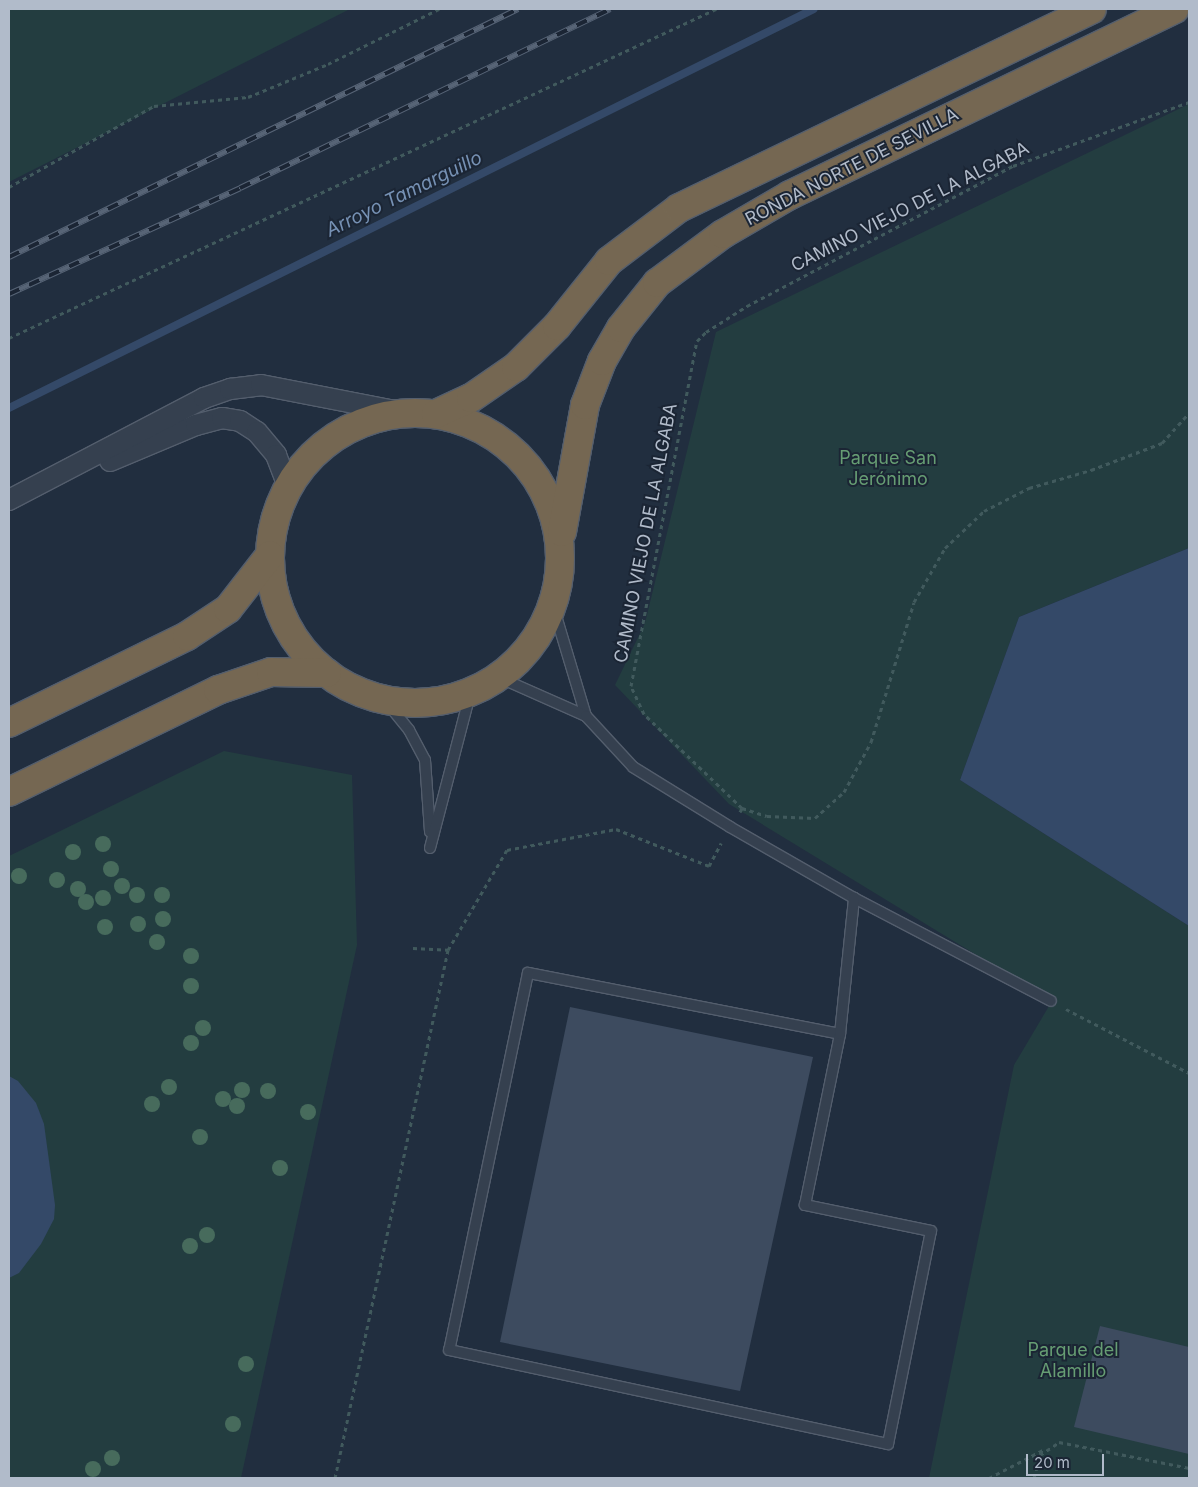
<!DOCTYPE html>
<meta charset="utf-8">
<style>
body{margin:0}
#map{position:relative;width:1198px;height:1487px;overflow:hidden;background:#212e3f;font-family:Inter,sans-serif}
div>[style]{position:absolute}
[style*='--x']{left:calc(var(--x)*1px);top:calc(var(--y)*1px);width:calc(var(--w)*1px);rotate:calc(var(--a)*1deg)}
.green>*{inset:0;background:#233d40}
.water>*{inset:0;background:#344968}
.stream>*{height:8px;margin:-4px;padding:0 4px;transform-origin:4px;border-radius:4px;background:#344968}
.building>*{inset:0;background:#3d4b5f}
.path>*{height:3px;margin-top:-1.5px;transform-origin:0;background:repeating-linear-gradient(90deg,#415a5d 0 4px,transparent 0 8px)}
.roads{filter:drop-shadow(1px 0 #545e6d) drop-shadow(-1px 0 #545e6d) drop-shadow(0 1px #545e6d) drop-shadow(0 -1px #545e6d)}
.lane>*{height:10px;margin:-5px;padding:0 5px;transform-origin:5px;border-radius:5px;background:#35404f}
.street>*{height:20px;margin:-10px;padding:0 10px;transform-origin:10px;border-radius:10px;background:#35404f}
.highway>*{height:28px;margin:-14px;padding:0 14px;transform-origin:14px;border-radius:14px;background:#756752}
.highway>.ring{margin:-14px;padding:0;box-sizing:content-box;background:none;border:28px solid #756752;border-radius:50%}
.rail>*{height:5.5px;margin-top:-2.75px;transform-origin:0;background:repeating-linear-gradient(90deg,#1b2534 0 11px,#576476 0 22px);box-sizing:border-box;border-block:1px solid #576476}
.trees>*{width:16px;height:16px;margin:-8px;border-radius:50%;background:#476b5c}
span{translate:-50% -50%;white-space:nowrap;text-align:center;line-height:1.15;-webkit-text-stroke:4px #1b2534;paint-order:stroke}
.street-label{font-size:18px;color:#b1bbca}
.park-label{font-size:18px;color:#669d73}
.water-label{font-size:19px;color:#7691b4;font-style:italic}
.frame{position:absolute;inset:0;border:10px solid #b1bbca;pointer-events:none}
.scale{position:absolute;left:1026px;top:1454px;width:78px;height:22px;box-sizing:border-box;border:2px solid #b1bbca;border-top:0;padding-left:6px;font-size:15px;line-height:18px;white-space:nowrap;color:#b1bbca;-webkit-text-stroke:4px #1b2534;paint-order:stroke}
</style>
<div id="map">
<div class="green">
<i style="clip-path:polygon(9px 9px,350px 9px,9px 182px)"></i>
<i style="clip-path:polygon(1189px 104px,1189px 548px,1019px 617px,960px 780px,1189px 926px,1189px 1478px,929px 1478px,1014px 1065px,1052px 1001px,729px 804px,615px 685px,645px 623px,716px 332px)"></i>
<i style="clip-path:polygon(224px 751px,352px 775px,357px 945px,241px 1478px,9px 1478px,9px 856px)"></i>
</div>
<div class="water">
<i style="clip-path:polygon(1189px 548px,1189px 926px,960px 780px,1019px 617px)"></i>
<i style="clip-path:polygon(9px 1076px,18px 1081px,36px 1103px,44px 1124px,55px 1205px,54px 1219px,41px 1244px,19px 1273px,9px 1278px)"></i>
</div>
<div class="stream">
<i style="--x:9;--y:408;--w:898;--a:-26.37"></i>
</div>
<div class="building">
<i style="clip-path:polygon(570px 1007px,813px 1057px,740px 1391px,500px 1342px)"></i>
<i style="clip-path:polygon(1100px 1326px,1189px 1347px,1189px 1454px,1074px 1427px)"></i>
</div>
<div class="path">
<i style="--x:9;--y:187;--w:166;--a:-29.2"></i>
<i style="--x:154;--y:106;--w:94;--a:-5.5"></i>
<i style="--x:248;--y:97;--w:87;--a:-22.4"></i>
<i style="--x:328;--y:64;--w:124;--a:-26.4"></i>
<i style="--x:9;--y:338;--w:780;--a:-24.95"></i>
<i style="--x:742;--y:808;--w:26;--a:18"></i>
<i style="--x:767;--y:816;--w:48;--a:2.4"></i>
<i style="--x:815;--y:818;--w:39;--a:-42"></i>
<i style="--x:844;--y:792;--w:57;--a:-61.6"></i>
<i style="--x:871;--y:742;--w:146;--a:-72.9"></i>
<i style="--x:914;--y:602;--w:62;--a:-60.1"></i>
<i style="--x:945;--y:548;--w:54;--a:-43.5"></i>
<i style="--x:984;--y:511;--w:51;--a:-27.1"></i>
<i style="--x:1029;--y:488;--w:65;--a:-16.2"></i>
<i style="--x:1091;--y:470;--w:76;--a:-20.8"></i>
<i style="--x:1162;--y:443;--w:40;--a:-48"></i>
<i style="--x:740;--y:812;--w:4;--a:-63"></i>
<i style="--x:742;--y:808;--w:136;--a:-136.2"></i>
<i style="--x:644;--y:714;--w:31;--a:-115"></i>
<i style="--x:631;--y:686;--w:351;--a:-79.2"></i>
<i style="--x:697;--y:341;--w:13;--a:-45"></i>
<i style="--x:706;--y:332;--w:49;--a:-32.4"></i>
<i style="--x:747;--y:306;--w:301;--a:-27.8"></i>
<i style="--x:1013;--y:166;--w:187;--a:-20"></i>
<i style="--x:413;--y:948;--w:35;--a:3"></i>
<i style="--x:448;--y:950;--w:116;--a:-59.5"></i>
<i style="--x:507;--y:850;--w:111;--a:-10.9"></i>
<i style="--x:616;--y:829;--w:100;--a:21.7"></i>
<i style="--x:709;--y:866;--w:26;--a:-62"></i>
<i style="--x:1066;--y:1009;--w:139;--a:27.5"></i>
<i style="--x:335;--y:1478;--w:540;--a:-77.92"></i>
<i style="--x:989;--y:1478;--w:61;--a:-27.4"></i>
<i style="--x:1034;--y:1478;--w:24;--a:-75"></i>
<i style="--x:1040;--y:1455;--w:23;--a:-34"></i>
<i style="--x:1059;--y:1442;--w:133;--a:11.3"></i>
</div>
<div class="roads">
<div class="lane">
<i style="--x:553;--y:606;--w:115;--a:73.3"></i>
<i style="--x:498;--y:677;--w:96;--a:23.9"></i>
<i style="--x:586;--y:716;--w:69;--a:47.3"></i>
<i style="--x:633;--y:767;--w:114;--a:31.7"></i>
<i style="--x:730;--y:827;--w:143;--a:29.8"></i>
<i style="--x:854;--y:898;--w:222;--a:27.6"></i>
<i style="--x:384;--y:699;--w:40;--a:51"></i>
<i style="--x:409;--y:730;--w:34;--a:62"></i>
<i style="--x:425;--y:760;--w:72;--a:86"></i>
<i style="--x:430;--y:848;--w:162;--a:-75.4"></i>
<i style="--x:840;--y:1034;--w:318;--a:-168.9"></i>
<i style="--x:528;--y:973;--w:385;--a:101.8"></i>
<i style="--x:449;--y:1350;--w:449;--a:12.1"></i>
<i style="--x:888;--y:1444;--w:217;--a:-78.6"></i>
<i style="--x:931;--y:1231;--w:129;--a:-168.3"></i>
<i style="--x:805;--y:1205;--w:175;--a:-78.4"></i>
<i style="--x:840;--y:1034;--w:137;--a:-84.1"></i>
</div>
<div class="street">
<i style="--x:110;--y:461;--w:93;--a:-22.7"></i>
<i style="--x:196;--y:425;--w:27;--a:-15"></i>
<i style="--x:222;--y:418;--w:18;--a:9"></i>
<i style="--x:240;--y:421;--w:20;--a:33"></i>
<i style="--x:257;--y:432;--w:30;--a:50"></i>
<i style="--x:276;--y:455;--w:34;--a:69"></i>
<i style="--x:9;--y:500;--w:220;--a:-27.6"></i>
<i style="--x:204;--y:398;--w:28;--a:-19"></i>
<i style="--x:230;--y:389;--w:31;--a:-7"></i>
<i style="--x:261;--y:385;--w:147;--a:11"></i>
</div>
<div class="highway">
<i class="ring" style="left:270px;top:413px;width:262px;height:262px"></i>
<i style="--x:436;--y:414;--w:38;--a:-25"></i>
<i style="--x:471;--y:398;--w:55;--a:-34.6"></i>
<i style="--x:516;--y:367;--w:58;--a:-45"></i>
<i style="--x:557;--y:326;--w:83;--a:-51.3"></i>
<i style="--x:609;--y:261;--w:88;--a:-37.1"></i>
<i style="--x:679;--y:208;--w:458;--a:-25.7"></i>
<i style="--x:562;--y:532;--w:129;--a:-79.7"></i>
<i style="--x:585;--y:405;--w:47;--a:-68.9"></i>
<i style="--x:602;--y:361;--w:38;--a:-60"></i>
<i style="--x:621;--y:328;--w:58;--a:-51.3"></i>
<i style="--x:657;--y:283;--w:82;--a:-36.6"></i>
<i style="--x:723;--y:234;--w:78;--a:-30.2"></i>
<i style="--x:790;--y:195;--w:427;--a:-25.8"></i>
<i style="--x:9;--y:723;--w:198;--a:-26"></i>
<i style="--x:187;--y:636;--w:49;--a:-33.4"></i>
<i style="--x:228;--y:609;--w:68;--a:-52.1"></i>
<i style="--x:9;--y:792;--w:233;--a:-26"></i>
<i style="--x:218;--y:690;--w:56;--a:-18.8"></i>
<i style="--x:271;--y:672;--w:56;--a:1"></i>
</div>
</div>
<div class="rail">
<i style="--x:9;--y:257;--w:566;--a:-25.98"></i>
<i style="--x:9;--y:294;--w:254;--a:-24.6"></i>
<i style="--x:240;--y:188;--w:411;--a:-25.8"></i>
</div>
<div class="trees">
<i style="left:103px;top:844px"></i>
<i style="left:73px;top:852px"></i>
<i style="left:111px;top:869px"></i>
<i style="left:19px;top:876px"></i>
<i style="left:57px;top:880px"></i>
<i style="left:122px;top:886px"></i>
<i style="left:78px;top:889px"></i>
<i style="left:137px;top:895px"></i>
<i style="left:162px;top:895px"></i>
<i style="left:103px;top:898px"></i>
<i style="left:86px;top:902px"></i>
<i style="left:163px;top:919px"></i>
<i style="left:138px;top:924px"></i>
<i style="left:105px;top:927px"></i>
<i style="left:157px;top:942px"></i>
<i style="left:191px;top:956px"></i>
<i style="left:191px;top:986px"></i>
<i style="left:203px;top:1028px"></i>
<i style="left:191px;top:1043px"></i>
<i style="left:169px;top:1087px"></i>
<i style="left:242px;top:1090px"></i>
<i style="left:268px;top:1091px"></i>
<i style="left:223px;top:1099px"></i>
<i style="left:152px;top:1104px"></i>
<i style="left:237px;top:1106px"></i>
<i style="left:308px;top:1112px"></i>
<i style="left:200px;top:1137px"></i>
<i style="left:280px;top:1168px"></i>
<i style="left:207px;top:1235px"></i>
<i style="left:190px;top:1246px"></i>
<i style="left:246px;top:1364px"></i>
<i style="left:233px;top:1424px"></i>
<i style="left:112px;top:1458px"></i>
<i style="left:93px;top:1469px"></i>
</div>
<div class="street-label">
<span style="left:852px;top:167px;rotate:-27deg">RONDA NORTE DE SEVILLA</span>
<span style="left:910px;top:207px;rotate:-27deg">CAMINO VIEJO DE LA ALGABA</span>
<span style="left:646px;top:533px;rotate:-79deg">CAMINO VIEJO DE LA ALGABA</span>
</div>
<div class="park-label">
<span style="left:888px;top:469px">Parque San<br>Jerónimo</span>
<span style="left:1073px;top:1361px">Parque del<br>Alamillo</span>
</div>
<div class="water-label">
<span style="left:404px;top:194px;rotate:-26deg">Arroyo Tamarguillo</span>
</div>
<div class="frame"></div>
<div class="scale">20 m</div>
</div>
